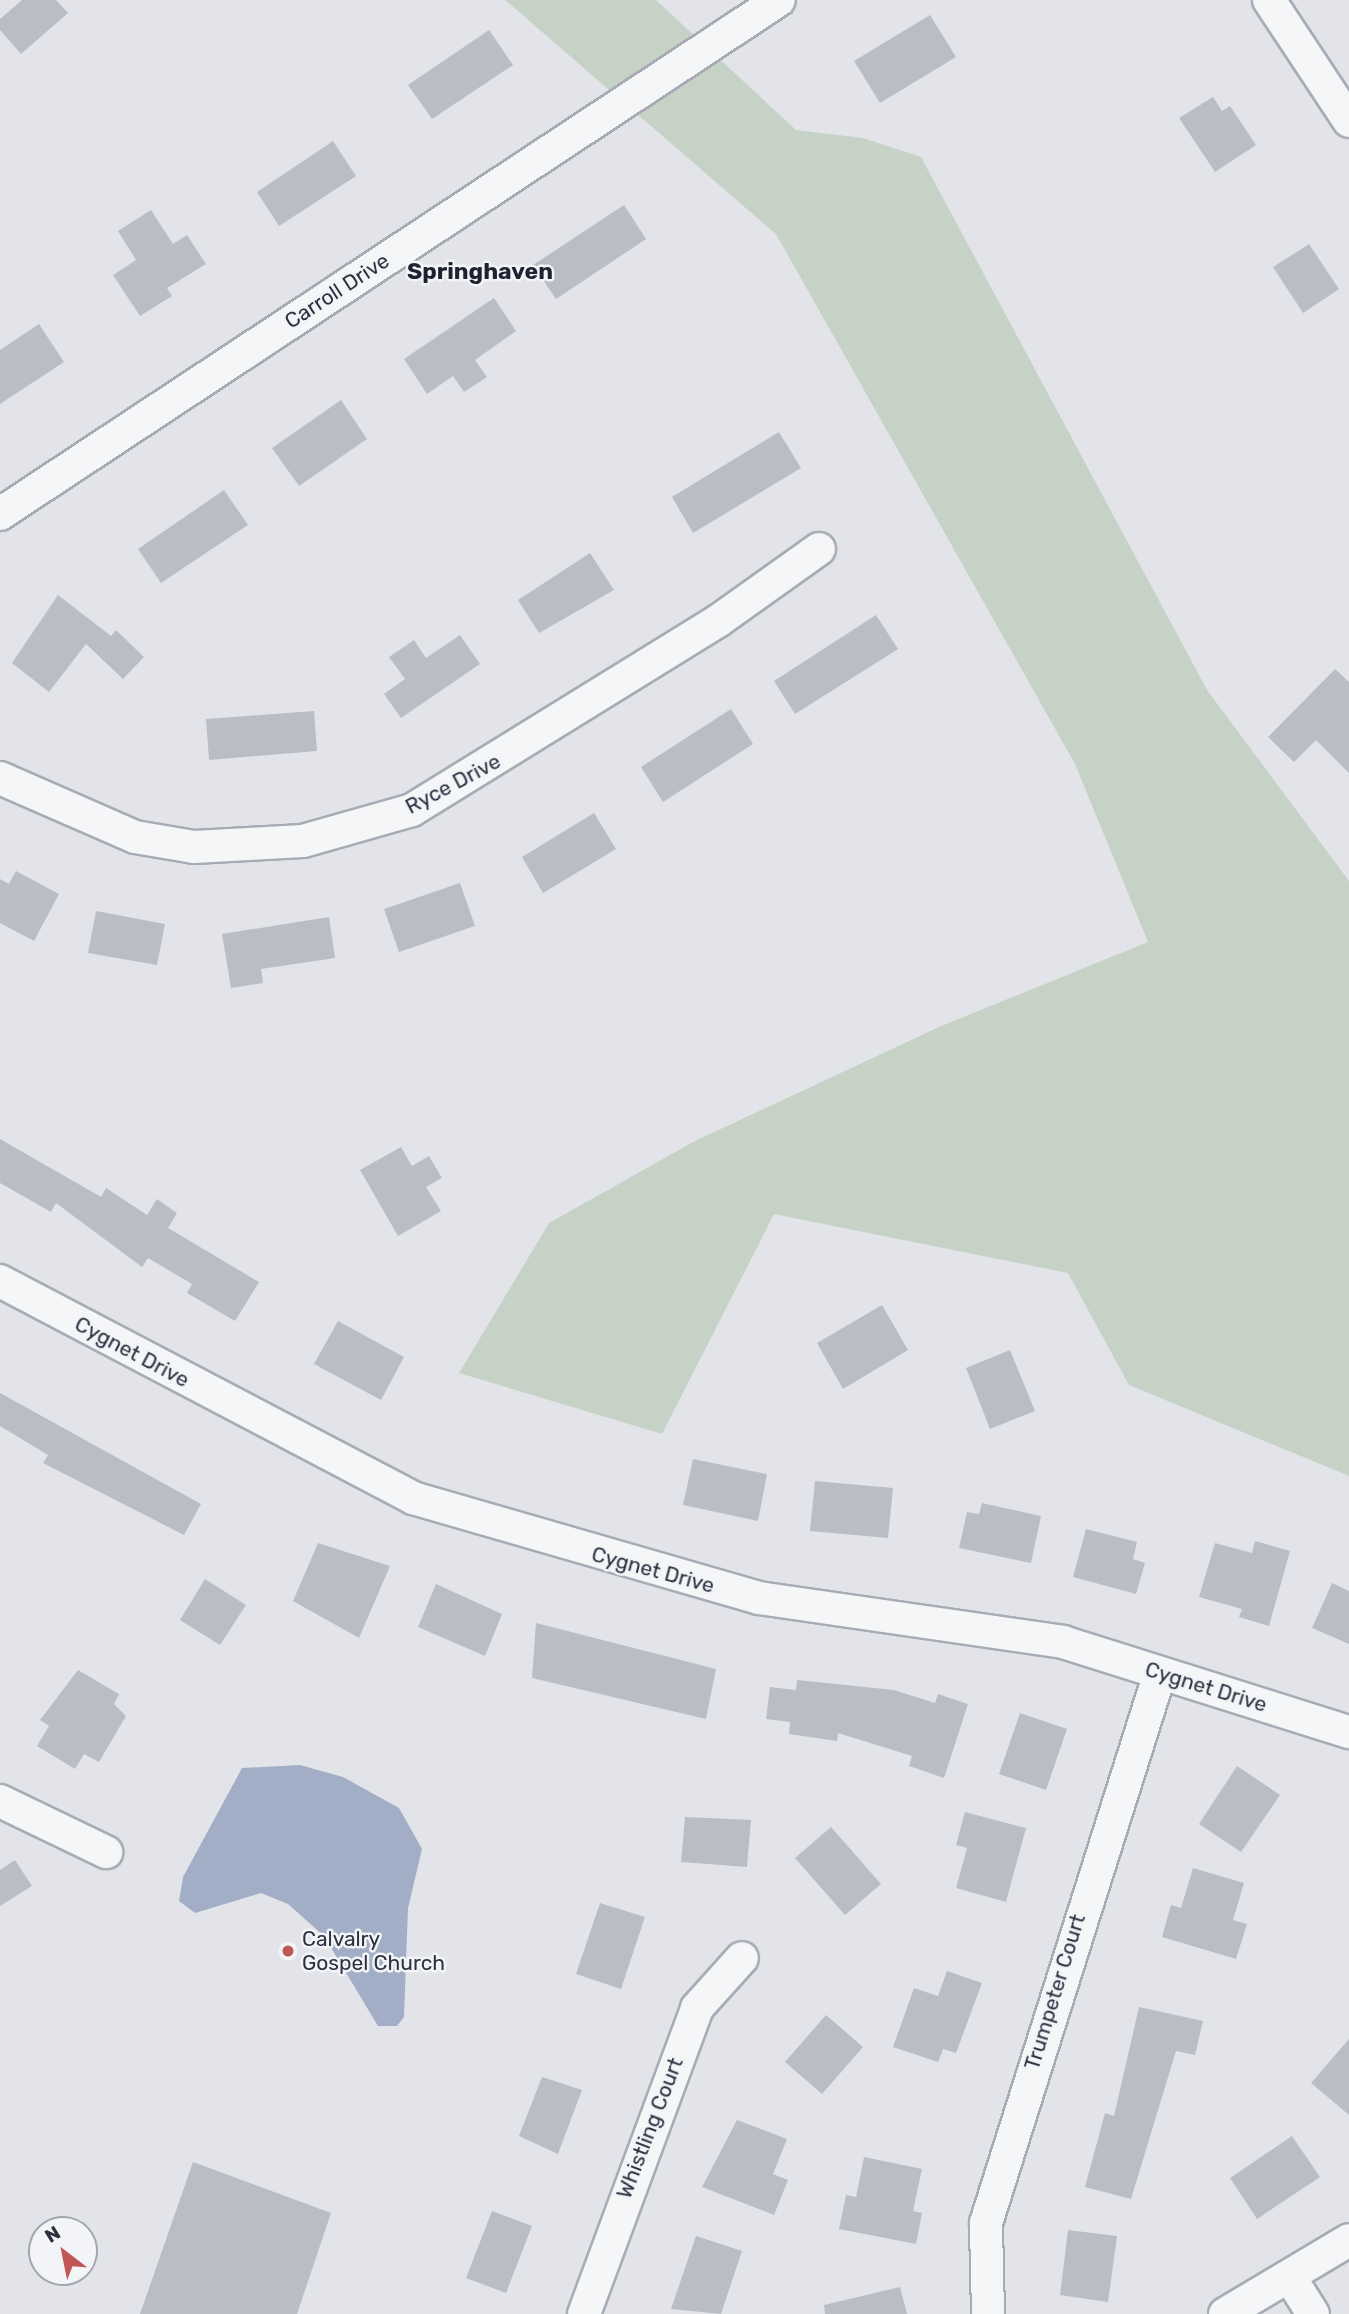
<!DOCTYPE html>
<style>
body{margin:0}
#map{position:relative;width:1349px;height:2314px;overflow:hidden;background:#e3e4ea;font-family:Rubik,sans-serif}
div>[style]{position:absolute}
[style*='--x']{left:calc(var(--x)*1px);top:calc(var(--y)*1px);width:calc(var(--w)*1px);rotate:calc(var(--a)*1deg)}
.green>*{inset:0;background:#c6d2c5}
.water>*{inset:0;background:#a2aec5}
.building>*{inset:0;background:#bbbdc6}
.roads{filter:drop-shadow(2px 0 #a9abb4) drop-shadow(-2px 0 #a9abb4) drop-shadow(0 2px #a9abb4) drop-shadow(0 -2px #a9abb4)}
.minor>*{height:32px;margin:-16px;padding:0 16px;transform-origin:16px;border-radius:16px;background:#f5f6f8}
.dots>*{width:19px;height:19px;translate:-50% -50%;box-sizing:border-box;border:4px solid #f2f4f7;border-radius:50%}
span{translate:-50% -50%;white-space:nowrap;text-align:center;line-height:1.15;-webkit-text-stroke:5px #f2f4f7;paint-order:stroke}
.street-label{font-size:21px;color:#2d3140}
.poi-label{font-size:21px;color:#2d3140}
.left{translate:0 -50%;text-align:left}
.neighbourhood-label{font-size:23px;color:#1f2231;font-weight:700}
.north{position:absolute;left:28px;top:2216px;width:70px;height:70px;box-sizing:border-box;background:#f2f4f7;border:2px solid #a3a6ae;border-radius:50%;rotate:328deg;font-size:19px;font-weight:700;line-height:28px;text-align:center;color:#2d3140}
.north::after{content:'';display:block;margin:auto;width:24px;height:32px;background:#c05756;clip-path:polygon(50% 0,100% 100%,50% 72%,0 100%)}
</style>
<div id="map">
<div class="green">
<i style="clip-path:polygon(505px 0,656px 0,796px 130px,863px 138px,921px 157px,1207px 690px,1349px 881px,1349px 1476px,1129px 1385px,1068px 1273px,774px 1214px,662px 1434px,459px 1373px,549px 1223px,695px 1141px,939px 1027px,1148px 942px,1075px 764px,776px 234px)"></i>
</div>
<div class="water">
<i style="clip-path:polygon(300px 1765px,343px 1777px,399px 1808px,422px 1849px,408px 1908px,404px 2017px,397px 2026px,378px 2026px,324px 1936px,288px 1904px,261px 1893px,195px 1913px,179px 1901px,183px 1877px,242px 1768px)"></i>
</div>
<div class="building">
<i style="clip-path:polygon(22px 0,56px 0,68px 13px,21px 54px,0 30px,0 19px)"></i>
<i style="clip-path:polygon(930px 15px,956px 57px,880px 103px,854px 61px)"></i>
<i style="clip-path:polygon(489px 30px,513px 65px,432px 119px,408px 85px)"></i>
<i style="clip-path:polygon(1213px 97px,1222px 111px,1230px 106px,1256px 145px,1215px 172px,1179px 118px)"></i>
<i style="clip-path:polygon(333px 141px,356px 176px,279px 226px,257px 192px)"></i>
<i style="clip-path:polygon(624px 205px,646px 239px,556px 299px,533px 265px)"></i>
<i style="clip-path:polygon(151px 210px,173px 244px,187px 235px,206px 264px,167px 288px,172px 296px,140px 316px,113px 275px,136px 260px,118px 231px)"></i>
<i style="clip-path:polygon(1309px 244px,1339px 289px,1303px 313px,1273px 267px)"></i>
<i style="clip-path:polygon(494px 298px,516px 331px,475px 360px,487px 377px,464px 392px,453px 376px,427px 394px,404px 359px)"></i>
<i style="clip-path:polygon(39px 324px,64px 362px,0 404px,0 350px)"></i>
<i style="clip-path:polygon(341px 400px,367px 439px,299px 486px,272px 448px)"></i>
<i style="clip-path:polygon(779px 432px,801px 468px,693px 533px,672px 497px)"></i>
<i style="clip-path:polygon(224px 490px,248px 525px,161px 583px,138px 549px)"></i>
<i style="clip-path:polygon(590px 553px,614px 590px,539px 633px,518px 600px)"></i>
<i style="clip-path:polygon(58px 595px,111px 636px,116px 630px,144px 657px,123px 679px,86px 644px,49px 692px,12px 663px)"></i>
<i style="clip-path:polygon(876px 615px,898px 649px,795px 714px,774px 681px)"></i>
<i style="clip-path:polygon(460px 635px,480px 664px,401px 718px,384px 694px,405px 679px,389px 657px,414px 640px,426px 658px)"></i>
<i style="clip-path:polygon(1335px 669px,1349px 682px,1349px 773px,1316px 740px,1294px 762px,1268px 737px)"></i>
<i style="clip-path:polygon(731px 709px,753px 744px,663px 802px,641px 767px)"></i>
<i style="clip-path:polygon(314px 711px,317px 751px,209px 760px,206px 719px)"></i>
<i style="clip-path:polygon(594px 813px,616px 849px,543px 893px,522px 857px)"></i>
<i style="clip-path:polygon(16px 871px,59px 894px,34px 941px,0 923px,0 879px,9px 884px)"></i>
<i style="clip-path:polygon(460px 883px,475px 926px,399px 952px,384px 909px)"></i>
<i style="clip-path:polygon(96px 911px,165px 924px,157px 965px,88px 953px)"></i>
<i style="clip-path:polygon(329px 917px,335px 958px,261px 969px,263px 983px,231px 988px,222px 934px)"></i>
<i style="clip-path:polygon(0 1139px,101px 1197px,106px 1188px,147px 1215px,157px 1199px,177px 1213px,168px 1228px,259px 1282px,235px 1321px,187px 1293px,192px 1284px,148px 1258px,142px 1267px,56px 1203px,51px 1212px,0 1183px)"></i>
<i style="clip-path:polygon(401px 1147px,412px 1166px,429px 1156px,442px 1178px,426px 1187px,441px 1211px,398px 1236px,360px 1170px)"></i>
<i style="clip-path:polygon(882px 1305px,908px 1350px,843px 1389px,817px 1343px)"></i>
<i style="clip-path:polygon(338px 1321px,404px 1357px,381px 1400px,314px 1364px)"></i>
<i style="clip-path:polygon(1010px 1350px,1035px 1411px,990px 1429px,966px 1368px)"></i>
<i style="clip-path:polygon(0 1393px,201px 1504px,184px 1535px,43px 1463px,48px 1455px,0 1426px)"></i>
<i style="clip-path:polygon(693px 1459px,767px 1474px,758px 1521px,683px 1505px)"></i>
<i style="clip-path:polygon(815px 1481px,893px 1488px,888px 1538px,810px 1531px)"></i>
<i style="clip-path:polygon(982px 1503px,1041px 1516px,1031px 1563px,959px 1548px,967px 1512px,979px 1514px)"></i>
<i style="clip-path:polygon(1086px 1529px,1137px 1542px,1133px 1559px,1145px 1563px,1136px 1594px,1073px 1577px)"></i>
<i style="clip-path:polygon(1255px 1541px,1290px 1551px,1269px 1626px,1239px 1617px,1242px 1609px,1199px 1597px,1215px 1543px,1252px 1553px)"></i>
<i style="clip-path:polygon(318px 1543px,390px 1566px,359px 1638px,293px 1601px)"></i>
<i style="clip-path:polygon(205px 1579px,246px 1605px,220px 1645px,180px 1620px)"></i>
<i style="clip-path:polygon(1332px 1583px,1349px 1591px,1349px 1644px,1312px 1628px)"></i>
<i style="clip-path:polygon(436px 1584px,502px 1614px,485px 1656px,418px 1627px)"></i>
<i style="clip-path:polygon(536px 1623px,716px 1669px,706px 1719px,532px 1678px)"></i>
<i style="clip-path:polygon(78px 1670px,119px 1694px,114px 1704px,126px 1716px,99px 1762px,84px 1754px,75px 1769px,37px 1746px,49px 1726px,40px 1720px)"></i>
<i style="clip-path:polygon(797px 1680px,894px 1690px,935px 1703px,938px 1694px,968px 1704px,944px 1778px,909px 1766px,912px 1756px,838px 1733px,837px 1741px,789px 1734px,790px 1722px,766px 1719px,770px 1687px,796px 1690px)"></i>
<i style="clip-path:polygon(1020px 1713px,1067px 1729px,1046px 1790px,999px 1774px)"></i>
<i style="clip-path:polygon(1237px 1766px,1280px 1795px,1241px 1852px,1199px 1824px)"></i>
<i style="clip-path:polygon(965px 1812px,1026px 1828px,1006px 1902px,956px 1888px,967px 1848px,956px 1845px)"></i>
<i style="clip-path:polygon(685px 1817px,751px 1820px,747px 1867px,681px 1862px)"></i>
<i style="clip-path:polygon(831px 1827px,881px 1884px,845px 1915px,795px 1858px)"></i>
<i style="clip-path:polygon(15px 1860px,32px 1886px,0 1906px,0 1870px)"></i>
<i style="clip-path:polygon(1193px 1868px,1244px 1883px,1233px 1920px,1247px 1924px,1236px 1959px,1162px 1937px,1171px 1905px,1181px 1908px)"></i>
<i style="clip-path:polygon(600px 1903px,645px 1917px,621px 1989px,576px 1974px)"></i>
<i style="clip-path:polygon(947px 1971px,982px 1983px,956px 2053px,943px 2049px,938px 2062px,893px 2047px,914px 1988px,938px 1996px)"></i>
<i style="clip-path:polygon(1139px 2007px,1203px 2021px,1195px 2055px,1176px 2051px,1131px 2199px,1085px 2187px,1105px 2113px,1114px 2116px)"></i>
<i style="clip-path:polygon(826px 2015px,863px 2047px,822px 2094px,785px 2062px)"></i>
<i style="clip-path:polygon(1349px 2039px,1349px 2115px,1311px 2083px)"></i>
<i style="clip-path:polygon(542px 2077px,582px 2090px,558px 2154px,519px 2136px)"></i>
<i style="clip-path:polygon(737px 2120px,787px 2139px,773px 2174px,788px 2180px,774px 2215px,702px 2187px)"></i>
<i style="clip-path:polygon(1292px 2136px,1320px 2177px,1257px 2219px,1230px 2178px)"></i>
<i style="clip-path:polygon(864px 2157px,922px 2169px,913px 2211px,922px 2213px,916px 2244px,839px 2229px,846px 2195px,856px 2197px)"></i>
<i style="clip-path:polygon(193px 2162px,331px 2213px,297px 2314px,140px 2314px)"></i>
<i style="clip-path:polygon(492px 2211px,532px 2226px,506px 2293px,466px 2278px)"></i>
<i style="clip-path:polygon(1068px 2230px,1117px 2236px,1108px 2302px,1060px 2295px)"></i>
<i style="clip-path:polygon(696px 2236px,742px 2251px,721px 2314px,671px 2309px)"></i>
<i style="clip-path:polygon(900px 2287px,907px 2314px,825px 2314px,824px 2305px)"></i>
</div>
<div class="roads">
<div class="minor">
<i style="--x:1269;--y:0;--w:145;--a:56.5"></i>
<i style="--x:0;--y:514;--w:933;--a:-33.42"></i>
<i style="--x:0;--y:778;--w:147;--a:23.6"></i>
<i style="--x:135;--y:837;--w:60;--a:9.6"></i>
<i style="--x:194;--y:847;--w:109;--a:-3.2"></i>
<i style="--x:303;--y:841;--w:113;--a:-15.9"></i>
<i style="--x:412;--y:810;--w:360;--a:-31.7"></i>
<i style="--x:718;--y:621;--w:124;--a:-35.5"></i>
<i style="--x:0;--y:1281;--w:467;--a:27.7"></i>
<i style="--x:413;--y:1498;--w:360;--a:16.1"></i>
<i style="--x:759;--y:1598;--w:307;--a:8.2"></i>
<i style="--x:1063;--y:1642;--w:300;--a:17.5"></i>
<i style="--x:0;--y:1801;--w:118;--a:25.7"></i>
<i style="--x:1291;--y:2279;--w:41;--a:57.8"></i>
<i style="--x:584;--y:2314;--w:326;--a:-69.7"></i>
<i style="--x:697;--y:2008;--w:67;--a:-48"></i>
<i style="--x:988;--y:2314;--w:91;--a:-91.3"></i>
<i style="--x:986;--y:2223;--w:574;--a:-72.45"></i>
<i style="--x:1225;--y:2314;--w:144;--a:-30.8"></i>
</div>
</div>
<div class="dots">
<i style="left:288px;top:1951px;background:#c05756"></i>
</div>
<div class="street-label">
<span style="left:337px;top:291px;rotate:-33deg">Carroll Drive</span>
<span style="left:453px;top:784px;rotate:-28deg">Ryce Drive</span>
<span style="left:132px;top:1352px;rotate:28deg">Cygnet Drive</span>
<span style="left:653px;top:1570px;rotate:15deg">Cygnet Drive</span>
<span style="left:1206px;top:1687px;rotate:17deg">Cygnet Drive</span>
<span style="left:1055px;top:1992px;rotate:-73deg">Trumpeter Court</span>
<span style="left:650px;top:2128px;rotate:-69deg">Whistling Court</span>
</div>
<div class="poi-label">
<span class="left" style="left:302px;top:1951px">Calvalry<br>Gospel Church</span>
</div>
<div class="neighbourhood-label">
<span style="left:480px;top:271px">Springhaven</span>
</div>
<div class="north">N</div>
</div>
